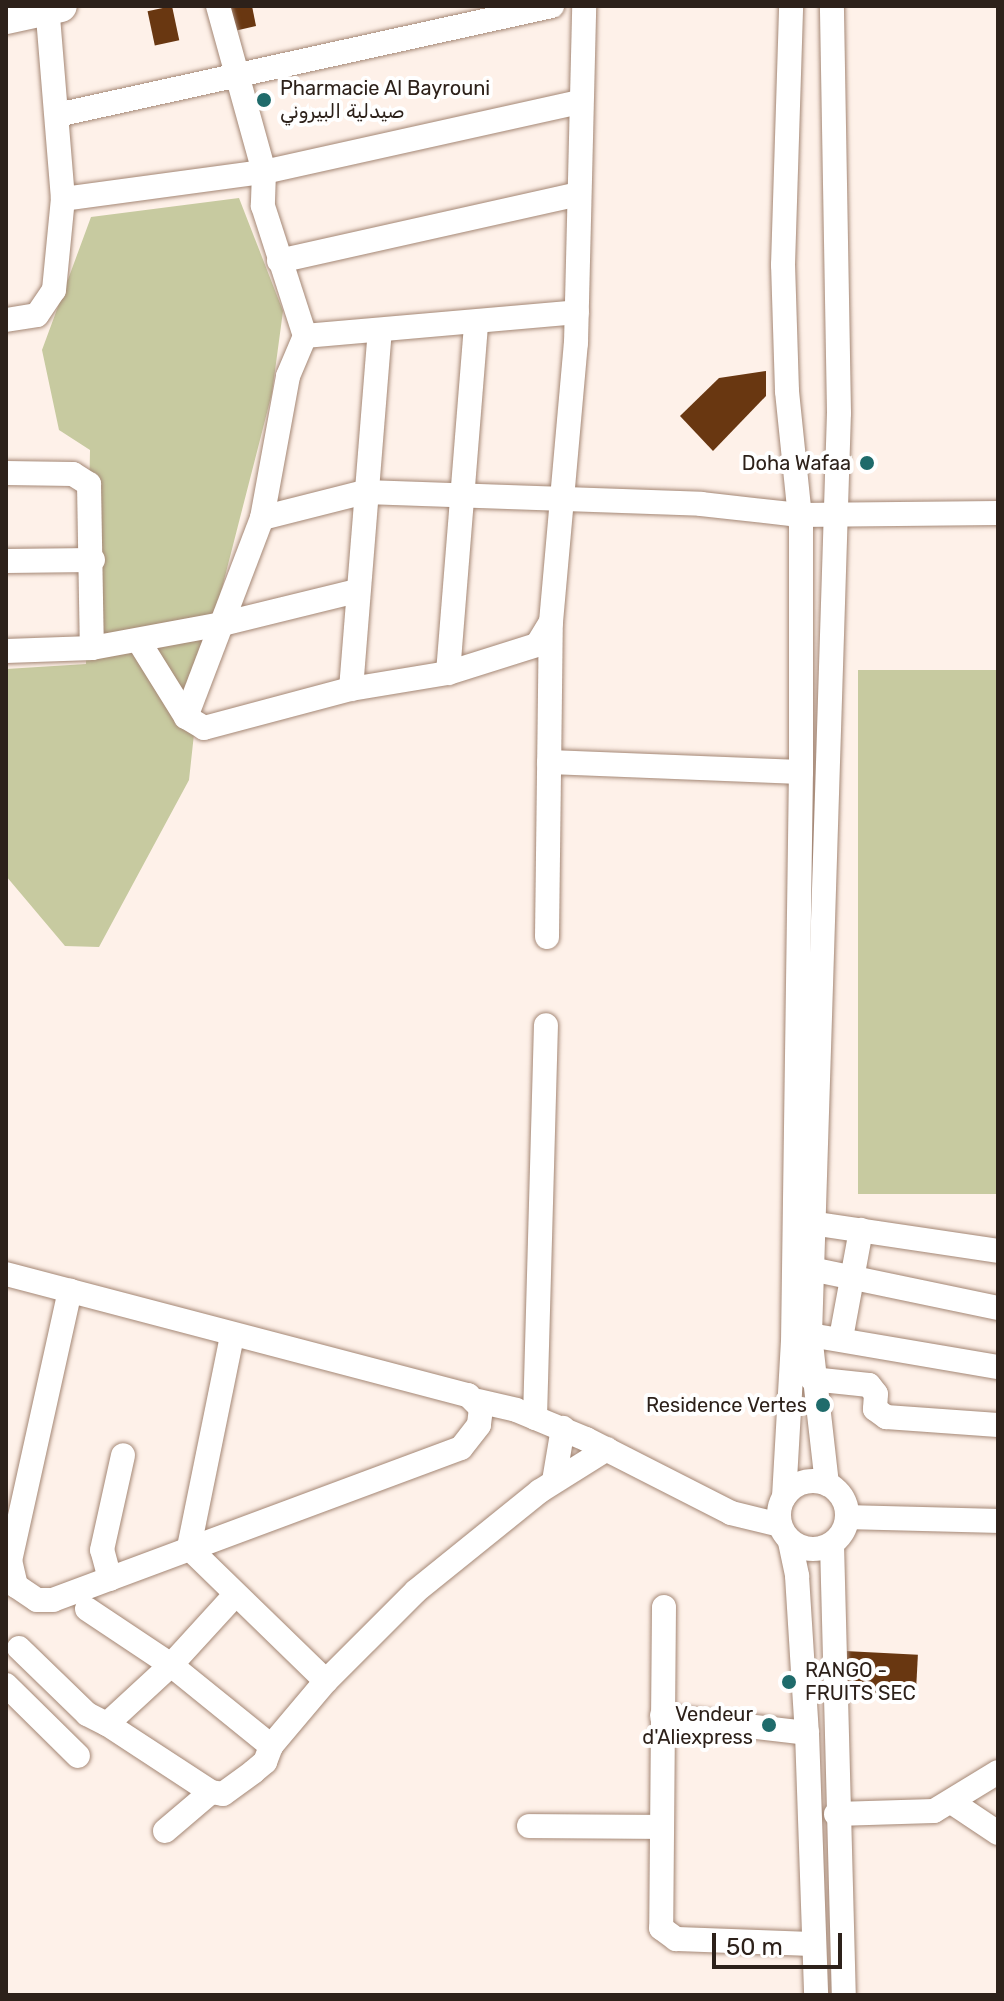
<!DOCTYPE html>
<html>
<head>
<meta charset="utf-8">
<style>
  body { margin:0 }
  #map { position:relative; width:1004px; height:2001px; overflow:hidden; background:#fef1e9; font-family:Rubik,"Noto Naskh Arabic",sans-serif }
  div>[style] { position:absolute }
  .green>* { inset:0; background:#c7caa0; transform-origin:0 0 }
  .building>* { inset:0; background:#693711; transform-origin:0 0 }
  .roads { filter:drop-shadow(0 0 2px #a48775) drop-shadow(0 0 2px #a48775) }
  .minor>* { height:24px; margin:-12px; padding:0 12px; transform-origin:12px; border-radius:12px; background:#fff }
  .minor>.ring { margin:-12px; padding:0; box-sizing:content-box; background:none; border:24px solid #fff; border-radius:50% }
  .major>* { height:32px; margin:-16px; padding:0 16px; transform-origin:16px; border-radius:16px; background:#fff }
  .dots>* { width:22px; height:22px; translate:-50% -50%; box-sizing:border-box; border:4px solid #fff; border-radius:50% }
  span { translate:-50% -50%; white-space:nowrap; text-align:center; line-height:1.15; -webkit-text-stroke:8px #fff; paint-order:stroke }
  .poi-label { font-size:20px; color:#2d211a }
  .left { translate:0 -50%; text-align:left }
  .right { translate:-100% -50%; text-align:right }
  .frame { position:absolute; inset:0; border:8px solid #2d211a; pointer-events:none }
  .scale { position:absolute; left:712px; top:1933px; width:130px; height:36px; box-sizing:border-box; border:4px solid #2d211a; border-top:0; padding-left:10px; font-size:24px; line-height:28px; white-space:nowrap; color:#2d211a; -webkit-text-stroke:6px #fff; paint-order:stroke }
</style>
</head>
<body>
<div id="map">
  <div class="green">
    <div style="clip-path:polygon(239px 198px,283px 311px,272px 393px,201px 670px,189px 780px,99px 947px,65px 946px,6px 876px,6px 669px,86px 664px,90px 450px,59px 430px,42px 350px,91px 217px)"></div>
    <div style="left:858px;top:670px;width:140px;height:524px"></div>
  </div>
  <div class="building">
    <div style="left:172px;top:6px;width:35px;height:25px;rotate:78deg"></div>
    <div style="clip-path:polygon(224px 6px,252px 6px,256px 26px,230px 32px)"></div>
    <div style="clip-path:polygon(766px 371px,766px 396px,713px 451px,680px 416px,719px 378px)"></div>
    <div style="left:845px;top:1651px;width:73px;height:44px;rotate:3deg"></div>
  </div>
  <div class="roads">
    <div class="minor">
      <div style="left:218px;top:6px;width:172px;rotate:74.5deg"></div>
      <div style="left:264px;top:172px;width:34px;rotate:92deg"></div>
      <div style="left:263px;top:206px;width:137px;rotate:72.1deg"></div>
      <div style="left:57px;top:115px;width:507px;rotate:-12.42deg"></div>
      <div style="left:63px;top:199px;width:203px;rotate:-7.7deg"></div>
      <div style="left:264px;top:172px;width:323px;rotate:-12.5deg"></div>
      <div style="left:279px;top:261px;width:306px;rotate:-12.6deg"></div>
      <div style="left:6px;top:320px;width:31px;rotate:-9deg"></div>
      <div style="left:37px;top:315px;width:30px;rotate:-56deg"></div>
      <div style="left:54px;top:290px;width:91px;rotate:-84.4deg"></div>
      <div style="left:63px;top:199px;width:194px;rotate:-94.7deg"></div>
      <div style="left:6px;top:473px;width:67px;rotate:0.9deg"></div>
      <div style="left:73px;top:474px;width:19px;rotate:32deg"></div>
      <div style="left:89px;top:484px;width:164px;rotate:89deg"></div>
      <div style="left:262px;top:518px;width:106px;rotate:-14.2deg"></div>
      <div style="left:365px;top:492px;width:336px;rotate:2deg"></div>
      <div style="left:701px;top:504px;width:99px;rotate:6.4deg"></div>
      <div style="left:799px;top:515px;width:199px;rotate:-0.6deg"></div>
      <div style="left:6px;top:561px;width:87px;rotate:-0.7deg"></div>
      <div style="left:138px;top:640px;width:91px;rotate:58.1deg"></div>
      <div style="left:186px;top:717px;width:21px;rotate:31deg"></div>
      <div style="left:204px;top:728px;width:152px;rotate:-14.9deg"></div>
      <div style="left:351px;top:689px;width:98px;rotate:-9.4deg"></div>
      <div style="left:448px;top:673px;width:93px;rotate:-17.5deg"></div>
      <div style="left:537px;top:645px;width:27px;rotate:-59deg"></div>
      <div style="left:551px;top:622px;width:280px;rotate:-84.9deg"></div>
      <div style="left:576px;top:343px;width:337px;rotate:-88.6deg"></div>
      <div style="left:6px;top:651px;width:86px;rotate:-2deg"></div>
      <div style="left:92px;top:648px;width:132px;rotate:-10.5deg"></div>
      <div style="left:222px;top:624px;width:138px;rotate:-13.8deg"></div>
      <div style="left:448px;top:673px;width:351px;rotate:-85.4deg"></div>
      <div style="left:351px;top:689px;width:358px;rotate:-85.4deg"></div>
      <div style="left:186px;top:717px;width:213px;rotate:-69.1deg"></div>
      <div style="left:262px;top:518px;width:144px;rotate:-79.6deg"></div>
      <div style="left:288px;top:376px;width:43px;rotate:-67deg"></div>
      <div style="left:305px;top:336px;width:273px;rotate:-5deg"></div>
      <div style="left:549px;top:762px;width:252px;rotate:2.3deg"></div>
      <div style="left:547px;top:937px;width:314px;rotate:-89.3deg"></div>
      <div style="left:811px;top:1223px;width:189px;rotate:8.5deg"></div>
      <div style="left:811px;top:1269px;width:191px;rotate:11.8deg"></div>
      <div style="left:6px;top:1274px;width:478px;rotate:14.7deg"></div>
      <div style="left:468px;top:1395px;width:18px;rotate:45deg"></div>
      <div style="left:481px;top:1408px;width:17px;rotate:97deg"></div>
      <div style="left:479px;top:1425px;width:29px;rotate:128deg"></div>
      <div style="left:461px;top:1448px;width:435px;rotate:159.6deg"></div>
      <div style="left:53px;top:1600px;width:16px;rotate:180deg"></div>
      <div style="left:37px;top:1600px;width:25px;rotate:-146deg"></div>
      <div style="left:16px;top:1586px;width:26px;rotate:-103deg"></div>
      <div style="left:10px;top:1561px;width:277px;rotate:-77.5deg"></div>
      <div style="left:810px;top:1335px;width:191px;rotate:9.7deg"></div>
      <div style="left:232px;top:1336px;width:216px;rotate:101.5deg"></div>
      <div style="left:189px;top:1548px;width:191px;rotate:44.2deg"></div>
      <div style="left:841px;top:1338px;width:110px;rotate:-79.5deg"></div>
      <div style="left:812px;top:1379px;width:57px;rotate:6deg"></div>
      <div style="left:869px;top:1385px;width:11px;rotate:52deg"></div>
      <div style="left:876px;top:1394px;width:15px;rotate:94deg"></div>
      <div style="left:875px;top:1409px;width:14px;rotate:36deg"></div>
      <div style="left:886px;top:1417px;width:112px;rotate:4.1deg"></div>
      <div style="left:478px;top:1401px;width:39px;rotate:13deg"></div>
      <div style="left:516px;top:1410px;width:76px;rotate:22.5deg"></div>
      <div style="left:586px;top:1439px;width:163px;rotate:27deg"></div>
      <div style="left:731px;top:1513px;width:50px;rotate:13.8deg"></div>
      <div style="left:535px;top:1418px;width:393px;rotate:-88.4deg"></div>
      <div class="ring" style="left:779px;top:1481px;width:44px;height:44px"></div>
      <div style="left:554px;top:1481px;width:54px;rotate:-80.4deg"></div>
      <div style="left:827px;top:1484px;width:150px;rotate:-96.5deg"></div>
      <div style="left:810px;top:1335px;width:922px;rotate:-88.2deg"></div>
      <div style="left:839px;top:413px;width:407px;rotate:-91deg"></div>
      <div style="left:784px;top:1497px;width:155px;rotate:-86.7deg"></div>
      <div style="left:793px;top:1342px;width:570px;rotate:-89.2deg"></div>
      <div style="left:801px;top:772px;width:245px;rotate:-90deg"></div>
      <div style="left:801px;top:527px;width:137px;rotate:-95.9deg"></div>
      <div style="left:787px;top:391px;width:126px;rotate:-91.8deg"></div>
      <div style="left:783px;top:265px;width:259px;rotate:-88.2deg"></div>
      <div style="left:847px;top:1517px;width:151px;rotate:1.5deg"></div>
      <div style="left:790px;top:1542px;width:35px;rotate:78deg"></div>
      <div style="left:797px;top:1576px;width:157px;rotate:86.4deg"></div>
      <div style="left:807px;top:1733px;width:262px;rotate:88deg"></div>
      <div style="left:832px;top:1544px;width:451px;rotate:88.5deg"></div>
      <div style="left:110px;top:1579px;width:30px;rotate:-105deg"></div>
      <div style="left:102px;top:1550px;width:97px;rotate:-77.5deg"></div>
      <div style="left:664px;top:1607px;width:321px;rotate:90.5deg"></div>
      <div style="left:661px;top:1928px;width:19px;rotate:36deg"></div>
      <div style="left:676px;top:1939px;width:137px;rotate:2.1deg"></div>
      <div style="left:87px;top:1609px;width:101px;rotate:33.7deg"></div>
      <div style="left:171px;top:1665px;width:129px;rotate:39deg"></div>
      <div style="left:271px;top:1746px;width:85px;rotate:-49.8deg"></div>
      <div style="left:326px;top:1681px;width:127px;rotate:-45deg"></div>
      <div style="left:416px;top:1591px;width:159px;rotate:-38.9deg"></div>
      <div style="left:540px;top:1491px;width:79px;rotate:-32.1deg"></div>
      <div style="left:19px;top:1648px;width:95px;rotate:44.1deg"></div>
      <div style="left:87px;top:1714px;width:22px;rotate:27deg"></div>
      <div style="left:107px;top:1724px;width:87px;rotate:-42.7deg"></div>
      <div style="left:171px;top:1665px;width:95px;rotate:-47.6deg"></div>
      <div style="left:6px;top:1685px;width:101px;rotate:44.6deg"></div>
      <div style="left:662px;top:1716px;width:146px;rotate:6.7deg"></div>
      <div style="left:107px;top:1724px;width:124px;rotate:33.2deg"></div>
      <div style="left:953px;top:1803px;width:54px;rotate:33.7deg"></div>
      <div style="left:836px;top:1814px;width:98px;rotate:-1.8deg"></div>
      <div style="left:934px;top:1811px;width:75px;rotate:-31.4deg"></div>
      <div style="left:529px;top:1826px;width:131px;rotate:0.4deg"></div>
      <div style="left:165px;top:1831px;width:60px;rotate:-40.3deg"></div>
      <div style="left:211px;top:1792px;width:12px;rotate:9deg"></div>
      <div style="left:223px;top:1794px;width:37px;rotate:-36deg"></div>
      <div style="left:253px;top:1772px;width:16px;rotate:-40deg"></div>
      <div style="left:265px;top:1762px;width:17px;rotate:-69deg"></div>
    </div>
    <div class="major">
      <div style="left:6px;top:18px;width:56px;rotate:-12.3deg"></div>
    </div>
  </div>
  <div class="dots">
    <div style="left:264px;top:100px;background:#1f6b6b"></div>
    <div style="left:867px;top:463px;background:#1f6b6b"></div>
    <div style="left:823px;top:1405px;background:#1f6b6b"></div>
    <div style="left:789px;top:1682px;background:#1f6b6b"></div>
    <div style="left:769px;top:1725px;background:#1f6b6b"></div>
  </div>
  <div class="poi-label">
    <span class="left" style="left:280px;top:100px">Pharmacie Al Bayrouni<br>صيدلية البيروني</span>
    <span class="right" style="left:851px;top:463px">Doha Wafaa</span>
    <span class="right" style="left:807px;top:1405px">Residence Vertes</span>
    <span class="left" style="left:805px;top:1682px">RANGO -<br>FRUITS SEC</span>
    <span class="right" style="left:753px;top:1726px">Vendeur<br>d'Aliexpress</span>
  </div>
  <div class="frame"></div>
  <div class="scale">50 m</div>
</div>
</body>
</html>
